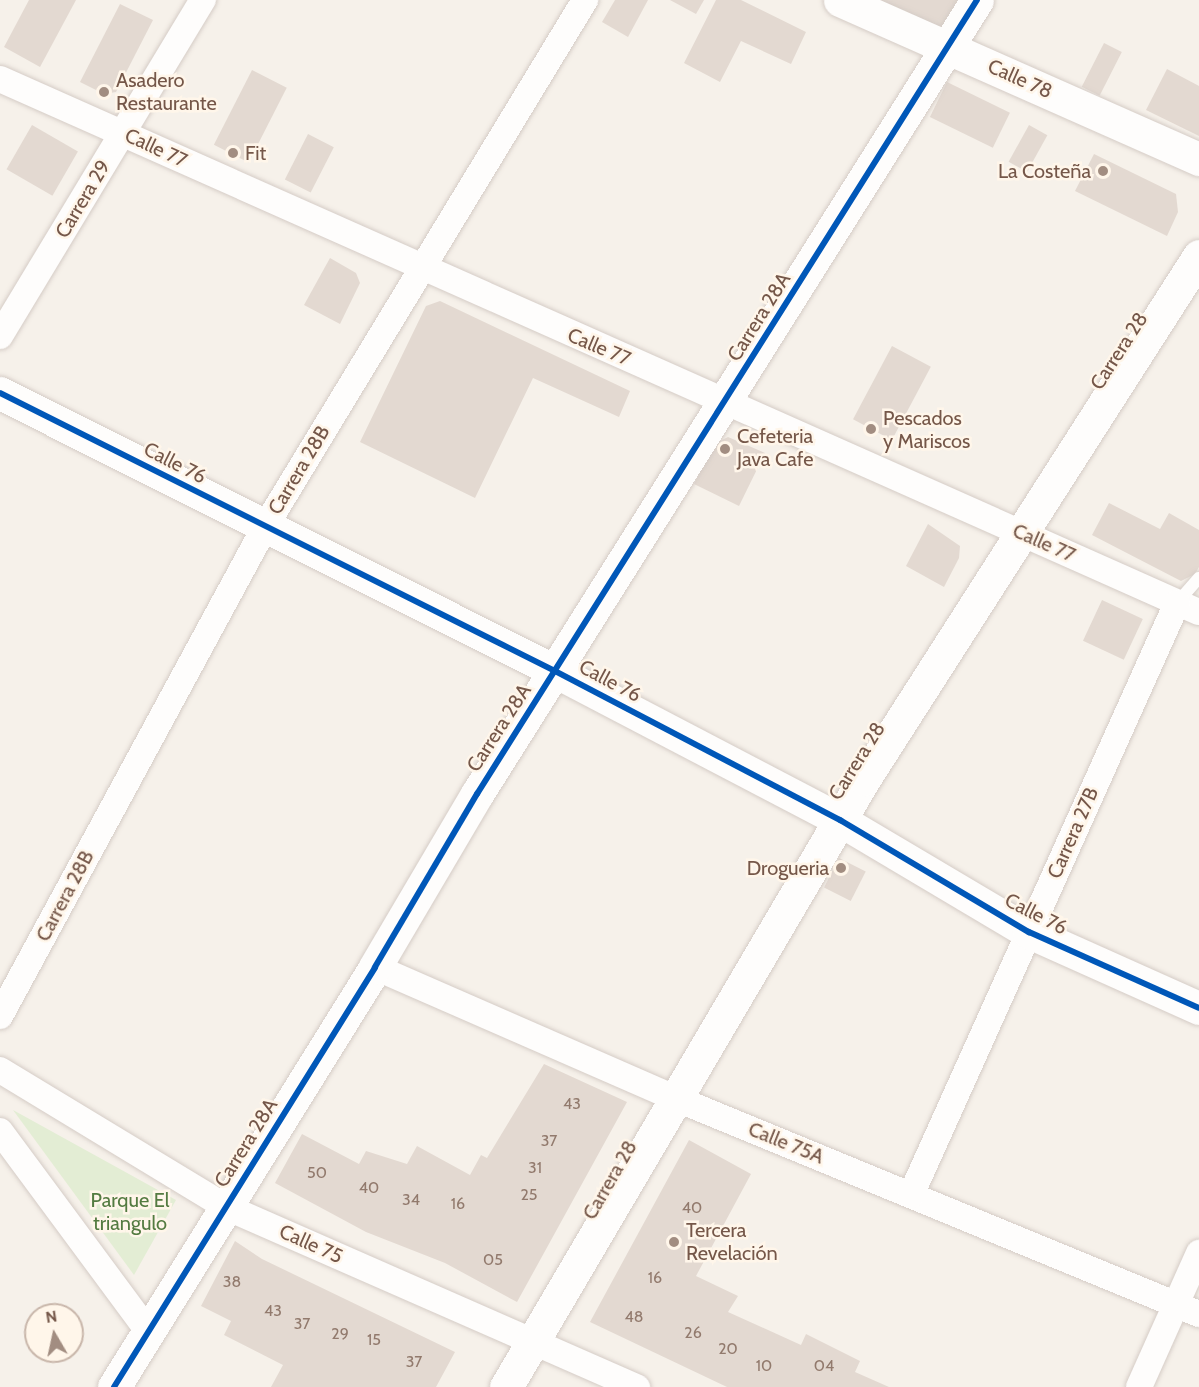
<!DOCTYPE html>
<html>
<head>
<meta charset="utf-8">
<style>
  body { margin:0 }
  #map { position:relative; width:1199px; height:1387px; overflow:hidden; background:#f6f1ea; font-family:Cabin,sans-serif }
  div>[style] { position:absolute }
  .green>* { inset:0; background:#e3edd4 }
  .building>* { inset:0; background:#e3d9d1; transform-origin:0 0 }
  .roads { filter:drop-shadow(0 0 2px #d5ccc6) drop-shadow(0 0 2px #d5ccc6) }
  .lane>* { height:12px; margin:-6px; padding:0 6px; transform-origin:6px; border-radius:6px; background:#fefdfc }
  .street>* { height:26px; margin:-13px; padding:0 13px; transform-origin:13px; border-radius:13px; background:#fefdfc }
  .secondary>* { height:33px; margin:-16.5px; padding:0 16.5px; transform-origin:16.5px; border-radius:16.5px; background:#fefdfc }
  .cycleway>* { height:6px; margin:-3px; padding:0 3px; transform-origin:3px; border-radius:3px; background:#0057b8 }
  .dots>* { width:16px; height:16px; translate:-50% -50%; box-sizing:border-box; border:3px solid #fff6ea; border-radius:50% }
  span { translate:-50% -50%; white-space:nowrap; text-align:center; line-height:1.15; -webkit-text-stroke:5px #fff6ea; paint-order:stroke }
  .number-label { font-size:16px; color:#927a6d }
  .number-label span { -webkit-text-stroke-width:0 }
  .street-label { font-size:20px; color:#755749 }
  .poi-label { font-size:20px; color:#755749 }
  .left { translate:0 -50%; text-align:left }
  .right { translate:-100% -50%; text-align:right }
  .park-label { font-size:20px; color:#547b41 }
  .north { position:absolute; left:24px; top:1303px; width:60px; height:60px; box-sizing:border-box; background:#fff6ea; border:2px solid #c8b6aa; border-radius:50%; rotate:351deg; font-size:16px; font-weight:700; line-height:24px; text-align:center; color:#755749 }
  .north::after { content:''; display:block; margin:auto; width:21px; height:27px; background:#a28d81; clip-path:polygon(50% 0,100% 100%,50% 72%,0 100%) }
</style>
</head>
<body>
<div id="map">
  <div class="green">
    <div style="clip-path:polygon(13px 1110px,176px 1200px,134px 1275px)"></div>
  </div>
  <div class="building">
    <div style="clip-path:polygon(29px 0,76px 0,40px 67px,4px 47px)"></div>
    <div style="clip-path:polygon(615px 0,648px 0,628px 37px,602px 22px)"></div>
    <div style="clip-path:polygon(670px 0,704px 0,696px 14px)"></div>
    <div style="clip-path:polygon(716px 0,741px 0,806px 32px,791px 64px,741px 41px,720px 82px,684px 63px)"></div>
    <div style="clip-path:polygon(878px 0,958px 0,940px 29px)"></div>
    <div style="clip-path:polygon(120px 4px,153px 20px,116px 92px,104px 94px,80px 82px)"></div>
    <div style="left:1104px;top:43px;width:20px;height:49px;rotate:27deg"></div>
    <div style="clip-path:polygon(1167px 69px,1199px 86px,1199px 136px,1146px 110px)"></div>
    <div style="left:252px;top:70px;width:39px;height:84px;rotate:27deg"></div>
    <div style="left:947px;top:82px;width:70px;height:39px;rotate:26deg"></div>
    <div style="left:32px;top:125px;width:53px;height:51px;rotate:30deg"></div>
    <div style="left:1029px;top:125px;width:21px;height:42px;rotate:29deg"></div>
    <div style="left:308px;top:134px;width:29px;height:51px;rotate:27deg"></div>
    <div style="clip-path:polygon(1094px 154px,1176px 194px,1178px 212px,1167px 236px,1075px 191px)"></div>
    <div style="clip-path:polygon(330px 258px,356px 273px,360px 283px,340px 324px,304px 305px)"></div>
    <div style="clip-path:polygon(440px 301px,630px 391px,619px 417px,533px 378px,475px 498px,360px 442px,426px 306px)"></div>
    <div style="left:892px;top:346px;width:44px;height:83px;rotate:28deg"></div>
    <div style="clip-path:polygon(728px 437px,765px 453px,739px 506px,694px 484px,714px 444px)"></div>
    <div style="clip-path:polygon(1109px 503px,1160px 529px,1169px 513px,1199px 530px,1199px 567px,1195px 574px,1181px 581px,1092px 535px)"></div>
    <div style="clip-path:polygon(928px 524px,960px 546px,959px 558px,944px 587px,906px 566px)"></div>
    <div style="left:1102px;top:600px;width:45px;height:45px;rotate:25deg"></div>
    <div style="left:839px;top:858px;width:30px;height:33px;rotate:27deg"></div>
    <div style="clip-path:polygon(544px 1064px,627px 1102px,517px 1302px,445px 1263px,366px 1232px,275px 1183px,302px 1134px,359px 1164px,366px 1151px,407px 1164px,417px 1146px,470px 1175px,481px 1155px,487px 1158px)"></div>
    <div style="clip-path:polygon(689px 1140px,751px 1174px,696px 1276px,738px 1296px,728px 1312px,801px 1345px,806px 1334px,860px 1361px,855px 1372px,889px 1387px,727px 1387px,590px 1322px)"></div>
    <div style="clip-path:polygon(235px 1241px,262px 1259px,455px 1352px,436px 1387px,271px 1387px,283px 1365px,224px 1335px,231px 1321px,201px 1306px)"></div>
  </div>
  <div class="roads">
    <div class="lane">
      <div style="left:1177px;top:603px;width:33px;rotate:-49deg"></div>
    </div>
    <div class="street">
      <div style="left:0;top:79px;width:1312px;rotate:23.97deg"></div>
      <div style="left:0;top:336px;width:393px;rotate:-58.9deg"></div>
      <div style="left:375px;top:967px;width:330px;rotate:23.6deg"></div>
      <div style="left:677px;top:1099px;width:565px;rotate:22.39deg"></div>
      <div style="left:0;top:1016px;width:556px;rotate:-61.55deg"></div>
      <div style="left:265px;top:527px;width:617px;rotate:-58.73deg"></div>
      <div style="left:0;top:1070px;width:264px;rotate:31.2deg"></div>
      <div style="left:226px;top:1207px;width:449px;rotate:23.7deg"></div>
      <div style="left:0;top:1131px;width:250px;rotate:53.5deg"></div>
      <div style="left:911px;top:1195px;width:649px;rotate:-65.8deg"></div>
      <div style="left:1139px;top:1387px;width:147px;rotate:-65.9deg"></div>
    </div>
    <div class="secondary">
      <div style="left:840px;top:0;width:393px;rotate:23.9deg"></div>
      <div style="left:0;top:393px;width:621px;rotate:26.61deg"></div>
      <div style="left:555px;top:671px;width:322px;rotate:27.6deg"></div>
      <div style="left:840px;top:820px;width:220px;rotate:30.7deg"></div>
      <div style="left:1029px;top:932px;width:186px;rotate:24.1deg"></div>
      <div style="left:114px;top:1387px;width:494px;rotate:-58.1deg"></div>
      <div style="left:375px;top:967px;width:201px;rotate:-59.5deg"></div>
      <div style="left:477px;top:794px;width:938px;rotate:-57.8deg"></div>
      <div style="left:506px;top:1387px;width:706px;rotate:-59.51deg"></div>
      <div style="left:864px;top:779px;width:621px;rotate:-57.36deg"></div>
    </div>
  </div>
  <div class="cycleway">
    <div style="left:0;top:393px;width:621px;rotate:26.61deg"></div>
    <div style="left:555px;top:671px;width:322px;rotate:27.6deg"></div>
    <div style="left:840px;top:820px;width:220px;rotate:30.7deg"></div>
    <div style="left:1029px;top:932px;width:186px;rotate:24.1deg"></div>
    <div style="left:114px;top:1387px;width:494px;rotate:-58.1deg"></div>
    <div style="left:375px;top:967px;width:201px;rotate:-59.5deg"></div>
    <div style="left:477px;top:794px;width:938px;rotate:-57.8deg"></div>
  </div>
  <div class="dots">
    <div style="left:104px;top:92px;background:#a28d81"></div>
    <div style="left:233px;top:153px;background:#a28d81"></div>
    <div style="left:1103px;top:171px;background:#a28d81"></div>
    <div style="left:871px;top:429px;background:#a28d81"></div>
    <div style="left:725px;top:449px;background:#a28d81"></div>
    <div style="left:841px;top:868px;background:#a28d81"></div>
    <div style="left:674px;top:1242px;background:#a28d81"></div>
  </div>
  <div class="number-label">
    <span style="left:572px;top:1104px">43</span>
    <span style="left:549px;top:1141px">37</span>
    <span style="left:535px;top:1168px">31</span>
    <span style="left:317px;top:1173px">50</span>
    <span style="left:369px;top:1188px">40</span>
    <span style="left:529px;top:1195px">25</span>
    <span style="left:411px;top:1200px">34</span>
    <span style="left:458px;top:1204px">16</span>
    <span style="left:692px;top:1208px">40</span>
    <span style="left:493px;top:1260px">05</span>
    <span style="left:655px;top:1278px">16</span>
    <span style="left:232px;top:1282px">38</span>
    <span style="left:273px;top:1311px">43</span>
    <span style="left:634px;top:1317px">48</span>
    <span style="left:302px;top:1324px">37</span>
    <span style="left:693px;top:1333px">26</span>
    <span style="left:340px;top:1334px">29</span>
    <span style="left:374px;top:1340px">15</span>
    <span style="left:728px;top:1349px">20</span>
    <span style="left:414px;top:1362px">37</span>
    <span style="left:764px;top:1366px">10</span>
    <span style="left:824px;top:1366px">04</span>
  </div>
  <div class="street-label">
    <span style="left:1020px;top:79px;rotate:24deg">Calle 78</span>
    <span style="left:156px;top:148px;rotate:25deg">Calle 77</span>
    <span style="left:83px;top:199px;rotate:-59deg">Carrera 29</span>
    <span style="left:759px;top:317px;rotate:-58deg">Carrera 28A</span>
    <span style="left:599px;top:347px;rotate:23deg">Calle 77</span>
    <span style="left:1119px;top:351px;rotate:-57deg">Carrera 28</span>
    <span style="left:175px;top:463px;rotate:27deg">Calle 76</span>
    <span style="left:299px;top:470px;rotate:-59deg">Carrera 28B</span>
    <span style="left:1044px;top:543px;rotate:24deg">Calle 77</span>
    <span style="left:610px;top:681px;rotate:28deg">Calle 76</span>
    <span style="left:499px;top:728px;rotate:-57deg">Carrera 28A</span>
    <span style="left:857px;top:761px;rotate:-58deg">Carrera 28</span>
    <span style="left:1073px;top:833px;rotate:-66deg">Carrera 27B</span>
    <span style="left:65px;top:896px;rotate:-62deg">Carrera 28B</span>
    <span style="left:1036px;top:914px;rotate:27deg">Calle 76</span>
    <span style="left:246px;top:1143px;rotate:-58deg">Carrera 28A</span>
    <span style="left:786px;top:1143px;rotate:22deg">Calle 75A</span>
    <span style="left:610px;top:1180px;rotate:-60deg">Carrera 28</span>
    <span style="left:311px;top:1244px;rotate:24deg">Calle 75</span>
  </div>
  <div class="poi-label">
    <span class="left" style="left:116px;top:92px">Asadero<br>Restaurante</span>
    <span class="left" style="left:245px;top:153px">Fit</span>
    <span class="right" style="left:1091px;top:171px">La Costeña</span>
    <span class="left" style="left:883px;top:430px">Pescados<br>y Mariscos</span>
    <span class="left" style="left:737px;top:448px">Cefeteria<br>Java Cafe</span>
    <span class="right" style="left:829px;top:868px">Drogueria</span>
    <span class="left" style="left:686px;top:1242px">Tercera<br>Revelación</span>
  </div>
  <div class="park-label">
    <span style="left:130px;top:1212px">Parque El<br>triangulo</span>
  </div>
  <div class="north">N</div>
</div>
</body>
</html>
